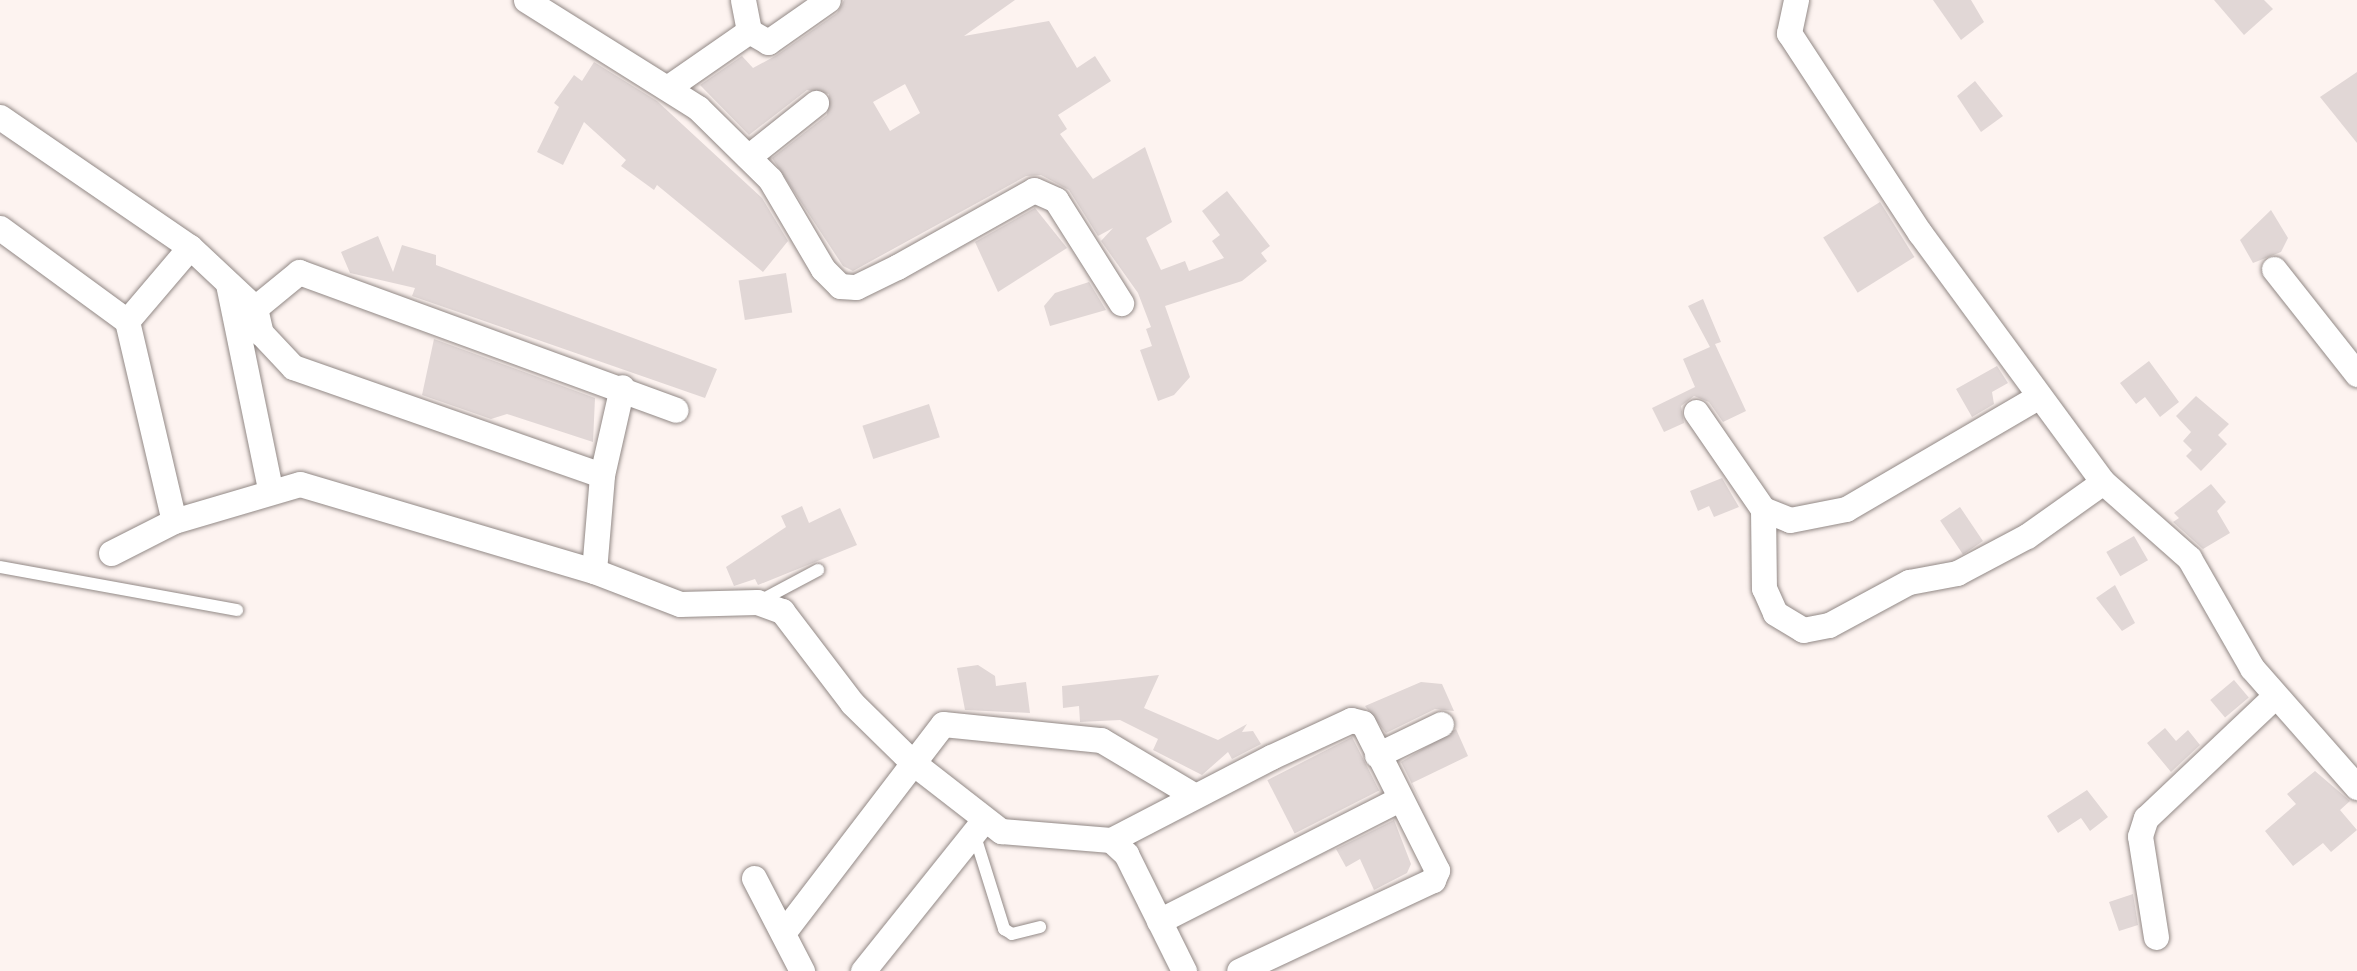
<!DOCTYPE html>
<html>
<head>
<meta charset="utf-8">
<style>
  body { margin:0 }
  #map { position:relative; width:2357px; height:971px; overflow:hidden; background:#fdf3f0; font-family:Signika,sans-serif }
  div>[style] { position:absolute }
  .building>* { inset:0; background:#e1d7d6; transform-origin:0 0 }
  .roads { filter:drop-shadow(0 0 2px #928986) drop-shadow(0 0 2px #928986) }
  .lane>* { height:12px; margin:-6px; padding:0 6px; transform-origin:6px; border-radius:6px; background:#fff }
  .street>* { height:25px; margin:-12.5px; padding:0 12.5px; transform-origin:12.5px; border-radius:12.5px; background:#fff }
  span { translate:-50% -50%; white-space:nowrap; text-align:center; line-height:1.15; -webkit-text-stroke:9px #fff; paint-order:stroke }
</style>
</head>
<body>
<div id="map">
  <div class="building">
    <div style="clip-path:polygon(evenodd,844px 0,1015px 0,964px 36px,1049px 21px,1077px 68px,1095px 56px,1111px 81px,1058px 115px,1067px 129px,1060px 134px,1093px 179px,1145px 147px,1172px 222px,1146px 238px,1161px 270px,1185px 261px,1189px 271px,1224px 258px,1212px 241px,1220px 235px,1202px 211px,1227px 191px,1270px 246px,1261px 253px,1267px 261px,1242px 281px,1165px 306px,1190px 377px,1174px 395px,1158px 401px,1140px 350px,1152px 346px,1146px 329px,1151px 327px,1138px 293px,1101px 241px,1113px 228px,1098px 236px,1069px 190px,1041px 175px,1026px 176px,853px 271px,843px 266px,772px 158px,827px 115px,829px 94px,807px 90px,749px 135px,700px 85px,742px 56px,753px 68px,777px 55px,837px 13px,844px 0,905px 84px,920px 113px,890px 131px,873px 102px,905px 84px)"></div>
    <div style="clip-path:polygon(1933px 0,1971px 0,1984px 22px,1961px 40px)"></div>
    <div style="clip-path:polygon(2214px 0,2264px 0,2273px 9px,2244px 35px)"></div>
    <div style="clip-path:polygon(594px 62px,657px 101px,762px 198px,788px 241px,763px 272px,657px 185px,654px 190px,621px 166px,626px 160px,584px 122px,563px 165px,537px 152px,559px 107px,554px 103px,574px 75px,582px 81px)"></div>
    <div style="clip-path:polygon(2357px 72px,2357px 143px,2320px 97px)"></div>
    <div style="clip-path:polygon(1975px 81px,2003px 116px,1981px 132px,1957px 96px)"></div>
    <div style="left:1880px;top:202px;width:65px;height:67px;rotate:58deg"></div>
    <div style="clip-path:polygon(1035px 208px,1067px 248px,998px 292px,975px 242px)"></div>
    <div style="clip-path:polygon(2271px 210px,2288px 238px,2281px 252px,2253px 263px,2240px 240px)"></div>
    <div style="clip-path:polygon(378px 236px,393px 272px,402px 245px,436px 255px,436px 265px,717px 369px,705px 398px,412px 296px,415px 288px,350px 273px,341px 252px)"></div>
    <div style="left:786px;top:273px;width:40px;height:48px;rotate:81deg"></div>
    <div style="clip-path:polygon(1089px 282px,1106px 310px,1050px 326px,1044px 306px,1055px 293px)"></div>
    <div style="clip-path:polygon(1703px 299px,1721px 342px,1715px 344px,1746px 411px,1723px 422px,1709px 402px,1694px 396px,1681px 406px,1684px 423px,1664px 432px,1652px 408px,1695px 387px,1683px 359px,1710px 347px,1688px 306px)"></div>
    <div style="clip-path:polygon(434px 339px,595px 398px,593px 442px,507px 414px,491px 419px,422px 395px)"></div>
    <div style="clip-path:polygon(2149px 361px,2179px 402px,2160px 417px,2145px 397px,2136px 404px,2120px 383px)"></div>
    <div style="clip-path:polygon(1997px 366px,2008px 383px,1992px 392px,1994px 404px,1972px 417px,1956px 389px)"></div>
    <div style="clip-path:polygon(2196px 396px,2229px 424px,2218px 435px,2227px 444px,2201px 471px,2186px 456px,2192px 450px,2183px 441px,2191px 432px,2176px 416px)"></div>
    <div style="left:929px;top:404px;width:35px;height:70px;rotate:72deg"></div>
    <div style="clip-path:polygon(1722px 478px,1739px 507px,1714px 517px,1709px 506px,1698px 511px,1690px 491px)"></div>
    <div style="clip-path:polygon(2211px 484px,2226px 502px,2217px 511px,2230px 533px,2203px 549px,2173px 522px,2179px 518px,2174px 513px)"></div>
    <div style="clip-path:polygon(802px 506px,809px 523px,840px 508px,857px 545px,758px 585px,755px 579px,734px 586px,726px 567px,786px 527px,781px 516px)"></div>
    <div style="left:1960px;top:507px;width:41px;height:24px;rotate:56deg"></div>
    <div style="left:2134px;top:536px;width:28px;height:32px;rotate:60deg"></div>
    <div style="clip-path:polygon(2115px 585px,2135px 623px,2122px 631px,2096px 598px)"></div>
    <div style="clip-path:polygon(978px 665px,995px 676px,996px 686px,1026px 682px,1030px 713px,965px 710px,957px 668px)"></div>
    <div style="clip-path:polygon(1159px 675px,1144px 708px,1218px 740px,1247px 724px,1242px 732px,1253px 731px,1261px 744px,1232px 759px,1228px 752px,1202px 775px,1153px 750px,1158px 739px,1120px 720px,1080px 722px,1079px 706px,1063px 708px,1062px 686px)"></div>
    <div style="left:2234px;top:680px;width:23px;height:31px;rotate:50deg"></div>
    <div style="clip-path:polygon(1421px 682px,1442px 684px,1454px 711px,1435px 709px,1386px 733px,1365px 706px)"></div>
    <div style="clip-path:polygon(2165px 728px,2176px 741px,2188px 730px,2200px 745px,2171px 772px,2147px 743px)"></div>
    <div style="clip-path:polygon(1456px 729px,1468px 756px,1412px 783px,1429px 818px,1401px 762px)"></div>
    <div style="left:1352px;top:737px;width:60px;height:95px;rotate:63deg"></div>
    <div style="clip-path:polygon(2315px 771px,2350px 801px,2340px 810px,2357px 830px,2331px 852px,2323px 843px,2293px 866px,2265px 831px,2296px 804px,2287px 794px)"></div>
    <div style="clip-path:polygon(2087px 790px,2108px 817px,2090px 831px,2081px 818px,2058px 833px,2047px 816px)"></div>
    <div style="clip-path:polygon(1394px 820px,1411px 864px,1407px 873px,1374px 890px,1360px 859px,1346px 867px,1336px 849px)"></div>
    <div style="clip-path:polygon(2133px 894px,2138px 925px,2119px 931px,2109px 902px)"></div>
  </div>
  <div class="roads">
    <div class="lane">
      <div style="left:0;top:567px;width:241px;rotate:10.3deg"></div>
      <div style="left:760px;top:601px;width:66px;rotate:-28.1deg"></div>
      <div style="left:974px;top:833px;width:101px;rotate:72.6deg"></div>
      <div style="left:1004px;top:929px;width:9px;rotate:32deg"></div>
      <div style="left:1012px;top:934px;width:29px;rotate:-14deg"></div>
    </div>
    <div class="street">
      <div style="left:526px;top:0;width:203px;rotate:32.1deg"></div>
      <div style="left:698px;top:108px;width:101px;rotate:44.6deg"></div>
      <div style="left:770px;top:179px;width:104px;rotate:59.5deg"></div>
      <div style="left:823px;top:269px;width:24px;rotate:45deg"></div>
      <div style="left:840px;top:286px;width:16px;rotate:4deg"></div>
      <div style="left:856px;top:287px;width:46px;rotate:-26deg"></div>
      <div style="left:897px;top:267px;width:157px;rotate:-29.3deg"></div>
      <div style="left:1034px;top:190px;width:24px;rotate:24deg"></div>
      <div style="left:1056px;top:200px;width:122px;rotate:57.7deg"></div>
      <div style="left:743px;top:0;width:32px;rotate:79deg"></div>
      <div style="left:749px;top:31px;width:22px;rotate:30deg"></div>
      <div style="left:768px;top:42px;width:73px;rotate:-35deg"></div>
      <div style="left:1796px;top:0;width:34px;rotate:102deg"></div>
      <div style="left:1789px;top:33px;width:239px;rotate:56.8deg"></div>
      <div style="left:1920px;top:233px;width:309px;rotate:53.7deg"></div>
      <div style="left:2103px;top:482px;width:115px;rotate:41.5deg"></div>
      <div style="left:2189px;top:558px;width:127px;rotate:60.2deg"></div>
      <div style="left:2252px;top:668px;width:159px;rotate:48.6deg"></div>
      <div style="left:670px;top:86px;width:96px;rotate:-34.8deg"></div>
      <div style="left:0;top:117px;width:230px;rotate:34.4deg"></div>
      <div style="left:190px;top:247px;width:89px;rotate:43.2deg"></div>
      <div style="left:255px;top:308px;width:26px;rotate:77deg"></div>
      <div style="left:261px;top:333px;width:47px;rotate:46.7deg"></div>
      <div style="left:293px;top:367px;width:327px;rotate:19.3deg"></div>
      <div style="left:748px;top:157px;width:87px;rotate:-38.5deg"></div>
      <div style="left:0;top:228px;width:157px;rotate:36.2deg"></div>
      <div style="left:127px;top:321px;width:205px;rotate:76.8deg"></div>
      <div style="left:174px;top:521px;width:131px;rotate:-16.4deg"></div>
      <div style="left:300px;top:484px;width:307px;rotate:16.5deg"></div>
      <div style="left:594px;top:571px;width:92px;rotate:21deg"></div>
      <div style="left:680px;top:604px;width:77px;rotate:-1.5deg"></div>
      <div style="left:757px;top:602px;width:27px;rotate:20deg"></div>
      <div style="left:782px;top:611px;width:116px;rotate:52.7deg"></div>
      <div style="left:852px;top:703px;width:84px;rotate:44.5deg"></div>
      <div style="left:912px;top:762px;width:113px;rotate:37.8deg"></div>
      <div style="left:1001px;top:831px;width:110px;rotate:4.7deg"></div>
      <div style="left:1111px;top:840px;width:21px;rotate:43deg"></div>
      <div style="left:1126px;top:854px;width:131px;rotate:63.6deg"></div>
      <div style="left:2274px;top:269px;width:134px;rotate:51.7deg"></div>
      <div style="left:228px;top:284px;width:209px;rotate:78.4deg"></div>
      <div style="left:255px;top:308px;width:57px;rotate:-39.3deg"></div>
      <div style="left:299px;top:272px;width:401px;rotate:20.1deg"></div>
      <div style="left:127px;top:321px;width:97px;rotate:-49.6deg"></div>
      <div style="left:1696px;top:412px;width:118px;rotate:55.4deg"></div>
      <div style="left:1763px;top:509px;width:29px;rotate:22deg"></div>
      <div style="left:1790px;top:520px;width:57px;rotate:-11.1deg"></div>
      <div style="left:1846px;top:509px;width:222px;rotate:-30.3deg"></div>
      <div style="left:1763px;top:509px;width:79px;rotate:89.3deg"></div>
      <div style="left:1764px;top:588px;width:27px;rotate:66deg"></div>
      <div style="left:1775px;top:613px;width:33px;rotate:31deg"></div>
      <div style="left:1803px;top:630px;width:26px;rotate:-11deg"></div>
      <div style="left:1829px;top:625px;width:91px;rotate:-28.3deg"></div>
      <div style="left:1909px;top:582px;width:49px;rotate:-10.6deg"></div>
      <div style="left:1957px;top:573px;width:79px;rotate:-27.9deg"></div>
      <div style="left:2027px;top:536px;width:93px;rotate:-35.4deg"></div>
      <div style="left:111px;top:553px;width:71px;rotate:-26.9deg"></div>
      <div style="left:594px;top:571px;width:96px;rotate:-85.2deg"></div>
      <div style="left:602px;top:475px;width:90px;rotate:-77.2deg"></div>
      <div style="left:1377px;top:755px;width:71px;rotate:-25.8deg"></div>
      <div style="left:1111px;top:840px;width:180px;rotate:-27.4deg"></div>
      <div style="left:1271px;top:757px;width:88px;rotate:-24.8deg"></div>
      <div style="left:1351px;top:720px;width:12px;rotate:14deg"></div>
      <div style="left:1363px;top:723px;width:165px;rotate:63.3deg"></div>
      <div style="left:1437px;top:870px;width:11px;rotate:112deg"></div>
      <div style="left:1433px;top:880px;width:214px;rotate:154.9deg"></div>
      <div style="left:754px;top:878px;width:105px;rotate:62.7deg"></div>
      <div style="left:1159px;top:921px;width:267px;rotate:-26.9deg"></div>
      <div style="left:783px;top:933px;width:263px;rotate:-52.6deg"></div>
      <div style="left:943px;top:724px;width:159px;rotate:5.8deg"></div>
      <div style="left:1101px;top:740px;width:109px;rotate:30.8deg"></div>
      <div style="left:2156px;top:937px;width:102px;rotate:-99deg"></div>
      <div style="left:2140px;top:836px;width:19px;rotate:-72deg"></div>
      <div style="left:2146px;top:818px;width:178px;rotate:-43.4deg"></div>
      <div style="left:863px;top:971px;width:193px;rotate:-51.3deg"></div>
    </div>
  </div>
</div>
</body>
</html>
